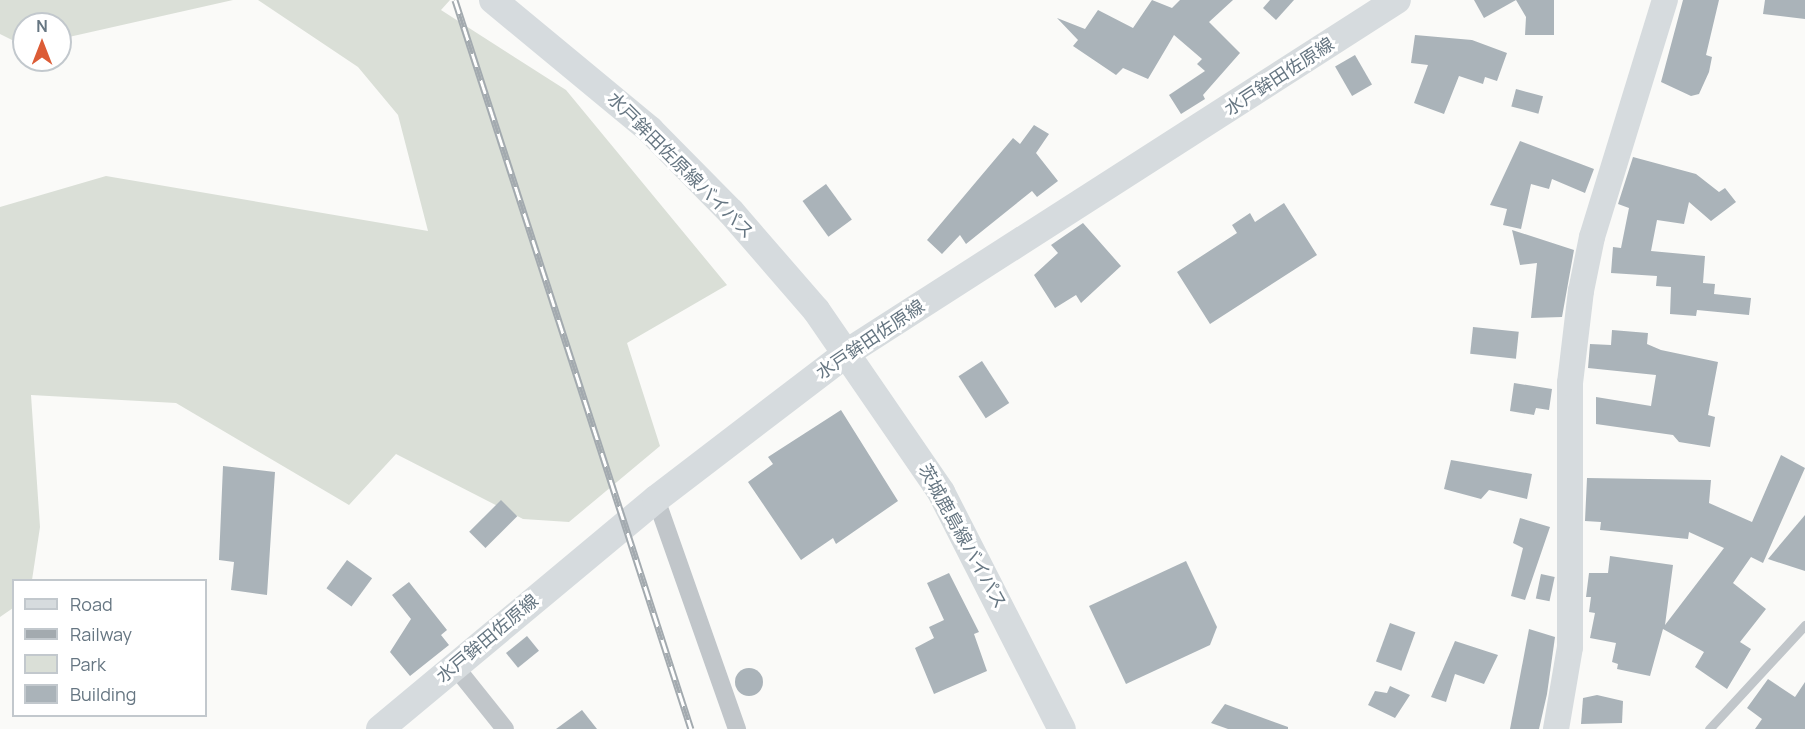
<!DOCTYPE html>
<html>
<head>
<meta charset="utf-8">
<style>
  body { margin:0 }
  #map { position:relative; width:1805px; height:729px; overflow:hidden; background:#fafaf8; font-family:Manrope,"Noto Sans JP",sans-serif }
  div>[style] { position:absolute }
  .green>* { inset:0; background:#dadfd7 }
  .building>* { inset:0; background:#aab3b9; transform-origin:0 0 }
  .round { border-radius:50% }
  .lane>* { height:9px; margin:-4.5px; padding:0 4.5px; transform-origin:4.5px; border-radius:4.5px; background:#c1c6ca }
  .street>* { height:18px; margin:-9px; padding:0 9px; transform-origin:9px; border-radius:9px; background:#c1c6ca }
  .secondary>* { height:26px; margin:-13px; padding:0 13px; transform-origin:13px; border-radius:13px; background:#d6dbde }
  .primary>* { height:28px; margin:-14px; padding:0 14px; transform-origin:14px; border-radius:14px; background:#d6dbde }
  .rail>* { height:7px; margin-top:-3.5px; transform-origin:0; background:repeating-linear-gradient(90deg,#fff 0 14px,#a3aaaf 0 28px); box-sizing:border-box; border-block:2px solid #a3aaaf }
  span { translate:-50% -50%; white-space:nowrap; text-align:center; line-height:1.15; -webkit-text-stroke:6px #fff; paint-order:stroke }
  .street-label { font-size:18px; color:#667682 }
  .legend { position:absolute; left:12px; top:579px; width:195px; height:138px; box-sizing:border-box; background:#fff; border:2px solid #c2c8cd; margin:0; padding:8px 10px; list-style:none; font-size:18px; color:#667682 }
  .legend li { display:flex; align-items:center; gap:12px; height:30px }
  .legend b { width:30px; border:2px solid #c2c8cd }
  .north { position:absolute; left:12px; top:12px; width:60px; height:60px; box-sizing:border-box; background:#fff; border:2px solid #c2c8cd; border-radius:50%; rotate:0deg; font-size:16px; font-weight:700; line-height:24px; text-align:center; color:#667682 }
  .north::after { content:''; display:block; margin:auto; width:21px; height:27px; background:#dc5c36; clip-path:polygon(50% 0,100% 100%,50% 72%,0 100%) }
</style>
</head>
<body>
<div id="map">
  <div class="green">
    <div style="clip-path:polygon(0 0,233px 0,60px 39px,60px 24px,24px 24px,24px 46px,0 34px)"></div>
    <div style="clip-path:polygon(258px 0,450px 0,441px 10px,566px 90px,727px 285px,627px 343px,660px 446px,569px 522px,523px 519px,396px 454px,349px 505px,176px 403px,31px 395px,40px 527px,32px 580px,14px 580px,13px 608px,0 617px,0 207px,106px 176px,428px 231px,398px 115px,358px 67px)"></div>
  </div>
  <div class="building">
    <div style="clip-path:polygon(1152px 0,1172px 8px,1180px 0,1233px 0,1209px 22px,1240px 53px,1203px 95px,1205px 99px,1181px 114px,1169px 95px,1205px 71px,1197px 64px,1202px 59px,1174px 35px,1148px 79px,1123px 68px,1116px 75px,1073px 46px,1078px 40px,1057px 18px,1085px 29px,1098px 10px,1133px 28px)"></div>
    <div style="clip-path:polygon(1270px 0,1294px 0,1276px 20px,1263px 8px)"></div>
    <div style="clip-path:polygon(1474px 0,1516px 0,1484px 18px)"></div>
    <div style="clip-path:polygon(1516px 0,1554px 0,1554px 35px,1525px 35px,1526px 17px)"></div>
    <div style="clip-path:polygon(1683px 0,1719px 0,1706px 55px,1712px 57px,1709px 72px,1699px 94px,1691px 96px,1661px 82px)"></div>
    <div style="clip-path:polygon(1765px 0,1805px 0,1805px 19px,1763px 14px)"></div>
    <div style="clip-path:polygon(1415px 35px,1472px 40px,1507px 53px,1497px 81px,1485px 77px,1483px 84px,1459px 76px,1444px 114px,1414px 103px,1428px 65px,1411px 63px)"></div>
    <div style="left:1355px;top:55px;width:34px;height:23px;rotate:60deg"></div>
    <div style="left:1516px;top:89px;width:28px;height:18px;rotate:15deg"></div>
    <div style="clip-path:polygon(1034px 125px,1049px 134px,1036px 153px,1058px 181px,1037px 197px,1032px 191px,966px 244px,960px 235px,942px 254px,927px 240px,1013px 138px,1020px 144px)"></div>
    <div style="clip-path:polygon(1520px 141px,1594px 169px,1585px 193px,1552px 179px,1549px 189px,1531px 184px,1521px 229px,1503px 225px,1507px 209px,1490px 205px)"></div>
    <div style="clip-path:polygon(1633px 157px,1696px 174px,1719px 192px,1725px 188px,1736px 202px,1711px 221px,1689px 202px,1684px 224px,1657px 220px,1651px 251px,1705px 256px,1703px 283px,1715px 284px,1714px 294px,1751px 298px,1749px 315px,1697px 310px,1696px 316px,1670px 314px,1671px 287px,1656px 286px,1657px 276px,1611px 273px,1613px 247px,1621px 248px,1629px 208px,1618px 204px)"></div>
    <div style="left:826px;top:184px;width:44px;height:29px;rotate:54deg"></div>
    <div style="clip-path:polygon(1284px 203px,1317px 255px,1210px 324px,1177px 272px,1237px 233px,1232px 225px,1250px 213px,1255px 222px)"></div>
    <div style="clip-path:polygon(1083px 223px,1121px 266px,1081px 303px,1076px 295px,1055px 308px,1034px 275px,1058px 253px,1051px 245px)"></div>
    <div style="clip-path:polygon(1512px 230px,1574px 250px,1562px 317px,1531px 318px,1537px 263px,1520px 265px)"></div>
    <div style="left:1473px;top:327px;width:46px;height:27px;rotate:6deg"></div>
    <div style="clip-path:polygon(1612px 330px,1648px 333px,1647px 344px,1661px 350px,1718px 362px,1708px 415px,1715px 417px,1710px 447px,1679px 442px,1673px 435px,1596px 424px,1596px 397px,1651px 406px,1656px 375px,1588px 368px,1590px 344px,1611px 345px)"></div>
    <div style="left:982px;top:361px;width:50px;height:28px;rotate:57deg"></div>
    <div style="clip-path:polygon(1514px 383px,1552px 389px,1549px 410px,1536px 408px,1534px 415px,1510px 411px)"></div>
    <div style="clip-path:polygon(841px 410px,898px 501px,836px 544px,833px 538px,801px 560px,748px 482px,773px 464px,768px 457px)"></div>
    <div style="clip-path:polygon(1781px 455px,1805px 468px,1763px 563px,1751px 557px,1733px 583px,1766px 609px,1740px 642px,1751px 649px,1727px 689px,1695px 667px,1704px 652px,1663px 629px,1650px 676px,1617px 669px,1618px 664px,1612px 662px,1616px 643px,1590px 638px,1595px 613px,1589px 612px,1591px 597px,1586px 597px,1589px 573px,1608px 573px,1610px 556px,1673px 565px,1665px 625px,1724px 548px,1689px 532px,1688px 539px,1600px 530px,1601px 522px,1585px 521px,1587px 478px,1711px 480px,1709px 503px,1752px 522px)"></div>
    <div style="clip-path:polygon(1451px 460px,1532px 474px,1527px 499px,1489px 490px,1481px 499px,1444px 489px)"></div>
    <div style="clip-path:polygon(223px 466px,275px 472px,267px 595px,231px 590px,234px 562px,219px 560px)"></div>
    <div style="left:501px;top:500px;width:23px;height:45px;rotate:45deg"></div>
    <div style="clip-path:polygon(1805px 515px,1805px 571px,1768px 559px)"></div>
    <div style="clip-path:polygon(1520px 518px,1550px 527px,1525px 600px,1511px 596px,1523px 548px,1513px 543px)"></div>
    <div style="left:347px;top:560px;width:31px;height:35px;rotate:36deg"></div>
    <div style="clip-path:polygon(1186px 561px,1217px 627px,1210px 645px,1126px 684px,1089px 606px)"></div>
    <div style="clip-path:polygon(949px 573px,979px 632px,974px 634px,987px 671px,934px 694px,915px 648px,934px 638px,929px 627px,944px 620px,927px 583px)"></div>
    <div style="left:1541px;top:574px;width:14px;height:25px;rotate:12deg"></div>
    <div style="clip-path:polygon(409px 582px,447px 630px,441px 635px,449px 645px,410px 676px,390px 652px,411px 619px,392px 595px)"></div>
    <div style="left:1390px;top:623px;width:27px;height:41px;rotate:20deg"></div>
    <div style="clip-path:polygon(1529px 629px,1555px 637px,1547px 694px,1539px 729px,1510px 729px)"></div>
    <div style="left:527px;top:636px;width:19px;height:27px;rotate:51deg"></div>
    <div style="clip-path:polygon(1455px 641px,1498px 655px,1484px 684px,1455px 674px,1446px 702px,1431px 697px)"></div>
    <div class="round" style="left:735px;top:668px;width:28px;height:28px"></div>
    <div style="clip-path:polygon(1768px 679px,1795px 697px,1805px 682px,1805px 729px,1755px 729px,1762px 719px,1747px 708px)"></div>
    <div style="clip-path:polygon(1390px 686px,1410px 695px,1395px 718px,1368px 705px,1375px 691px,1387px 693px)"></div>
    <div style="clip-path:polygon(1597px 695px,1623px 701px,1622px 723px,1581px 724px,1583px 698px)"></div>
    <div style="clip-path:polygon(1225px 704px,1288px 727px,1288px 729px,1228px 729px,1211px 723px)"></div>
    <div style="clip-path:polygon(582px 710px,597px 729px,556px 729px)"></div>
  </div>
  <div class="lane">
    <div style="left:1709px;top:729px;width:142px;rotate:-47.3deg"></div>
  </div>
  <div class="street">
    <div style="left:656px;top:499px;width:244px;rotate:70.6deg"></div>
    <div style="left:453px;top:664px;width:83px;rotate:51.3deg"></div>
  </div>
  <div class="secondary">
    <div style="left:1556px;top:729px;width:83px;rotate:-80.3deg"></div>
    <div style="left:1570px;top:647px;width:264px;rotate:-90deg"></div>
    <div style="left:1570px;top:383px;width:93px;rotate:-83.2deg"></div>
    <div style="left:1581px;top:291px;width:55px;rotate:-78.5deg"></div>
    <div style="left:1592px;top:237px;width:248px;rotate:-72.9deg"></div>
  </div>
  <div class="primary">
    <div style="left:493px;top:0;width:204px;rotate:39.6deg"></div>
    <div style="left:650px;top:130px;width:115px;rotate:45.4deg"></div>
    <div style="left:731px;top:212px;width:130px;rotate:49.1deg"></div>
    <div style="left:816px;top:310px;width:221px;rotate:55.5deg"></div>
    <div style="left:941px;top:492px;width:266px;rotate:63deg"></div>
    <div style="left:380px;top:729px;width:359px;rotate:-39.8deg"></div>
    <div style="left:656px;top:499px;width:242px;rotate:-37.4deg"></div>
    <div style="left:848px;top:352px;width:652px;rotate:-32.67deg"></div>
  </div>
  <div class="rail">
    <div style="left:455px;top:0;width:766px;rotate:72.06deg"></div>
  </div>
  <div class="street-label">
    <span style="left:1279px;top:76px;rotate:-33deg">水戸鉾田佐原線</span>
    <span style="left:681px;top:165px;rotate:45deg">水戸鉾田佐原線バイパス</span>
    <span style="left:870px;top:339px;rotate:-34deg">水戸鉾田佐原線</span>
    <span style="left:963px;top:536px;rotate:61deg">茨城鹿島線バイパス</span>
    <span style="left:487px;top:638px;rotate:-40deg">水戸鉾田佐原線</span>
  </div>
  <ul class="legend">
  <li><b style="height:8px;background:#d6dbde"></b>Road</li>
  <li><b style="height:8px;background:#a3aaaf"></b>Railway</li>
  <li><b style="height:16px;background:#dadfd7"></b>Park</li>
  <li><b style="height:16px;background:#aab3b9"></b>Building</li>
  </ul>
  <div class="north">N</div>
</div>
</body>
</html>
